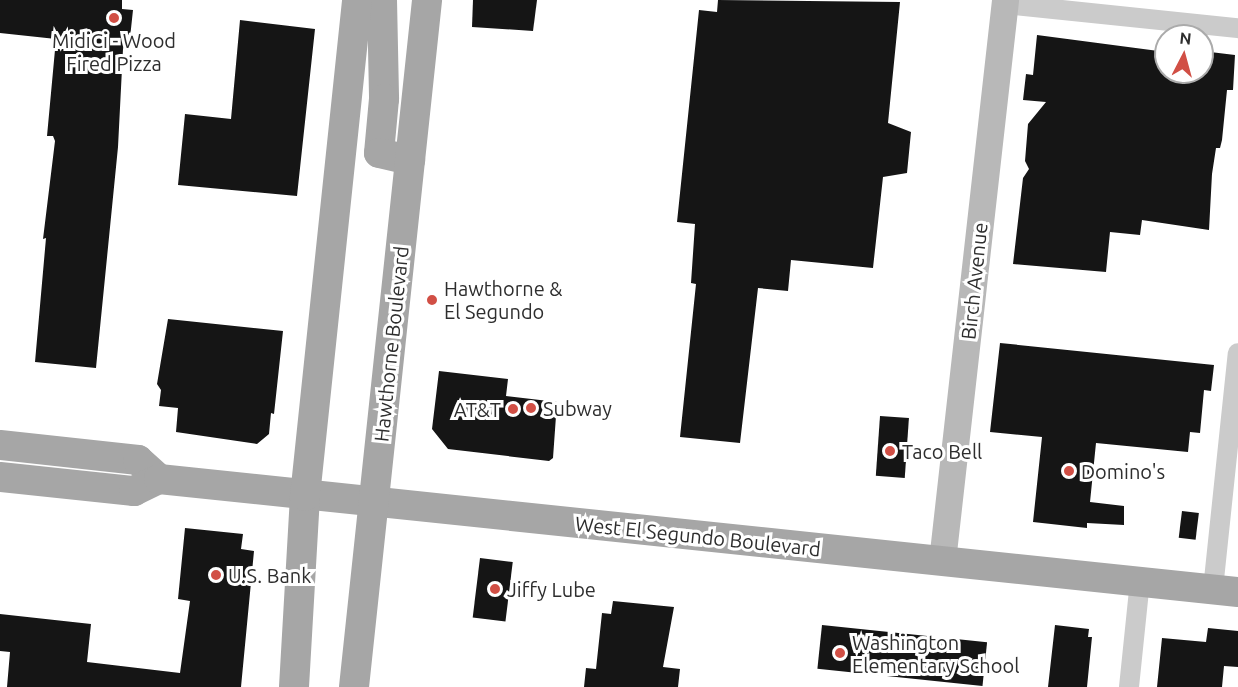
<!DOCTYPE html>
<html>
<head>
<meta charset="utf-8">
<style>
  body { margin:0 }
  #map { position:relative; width:1238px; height:687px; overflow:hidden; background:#fff; font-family:Ubuntu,sans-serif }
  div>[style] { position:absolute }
  .building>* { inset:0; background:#151515; transform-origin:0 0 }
  .street>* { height:20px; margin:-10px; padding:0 10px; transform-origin:10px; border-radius:10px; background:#cbcbcb }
  .secondary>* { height:27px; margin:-13.5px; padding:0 13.5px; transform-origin:13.5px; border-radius:13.5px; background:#b8b8b8 }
  .primary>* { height:30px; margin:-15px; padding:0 15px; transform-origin:15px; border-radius:15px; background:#a6a6a6 }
  .dots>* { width:16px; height:16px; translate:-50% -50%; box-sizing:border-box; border:3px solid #fff; border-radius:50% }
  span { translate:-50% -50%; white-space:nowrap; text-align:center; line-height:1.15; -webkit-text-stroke:6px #fff; paint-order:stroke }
  .poi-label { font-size:20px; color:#2e2e2e }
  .left { translate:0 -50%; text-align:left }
  .right { translate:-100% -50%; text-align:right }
  .street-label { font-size:20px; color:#2e2e2e }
  .north { position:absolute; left:1154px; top:24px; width:60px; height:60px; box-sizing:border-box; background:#fff; border:2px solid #ababab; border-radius:50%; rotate:6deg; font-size:16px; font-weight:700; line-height:24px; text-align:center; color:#2e2e2e }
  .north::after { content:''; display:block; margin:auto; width:21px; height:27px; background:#d14f45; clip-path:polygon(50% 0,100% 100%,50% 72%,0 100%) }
</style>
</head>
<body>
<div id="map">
  <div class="building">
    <div style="clip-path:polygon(0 0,122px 0,122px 9px,133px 10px,130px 38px,126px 38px,123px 49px,118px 147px,96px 368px,35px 362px,46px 238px,43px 239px,55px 141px,53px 136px,47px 136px,56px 39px,0 33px)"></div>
    <div style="clip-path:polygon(473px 0,537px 0,533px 31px,472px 27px)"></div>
    <div style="clip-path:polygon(718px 0,900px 2px,888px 123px,911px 132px,907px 173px,883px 177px,873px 268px,791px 260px,788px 291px,758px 288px,740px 443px,680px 437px,696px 284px,691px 283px,695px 224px,677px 222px,699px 10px,717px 12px)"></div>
    <div style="clip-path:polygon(240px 20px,315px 29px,297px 196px,178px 185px,185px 114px,231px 119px)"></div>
    <div style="clip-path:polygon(1037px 35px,1166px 52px,1166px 72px,1202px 72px,1202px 51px,1235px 55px,1233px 90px,1227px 90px,1222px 140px,1220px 148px,1216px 148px,1212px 174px,1209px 230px,1142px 220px,1140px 235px,1110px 232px,1106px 272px,1013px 264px,1023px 178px,1029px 169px,1025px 161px,1028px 124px,1046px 102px,1023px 100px,1026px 74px,1033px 75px)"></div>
    <div style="clip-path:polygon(168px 319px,283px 331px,274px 414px,271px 413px,269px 434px,257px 444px,176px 432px,178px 408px,159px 406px,161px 390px,157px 384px)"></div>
    <div style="clip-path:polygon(1000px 343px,1214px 365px,1211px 391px,1204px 390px,1200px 433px,1190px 432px,1188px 452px,1096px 443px,1090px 502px,1124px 506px,1124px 525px,1087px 523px,1087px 528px,1033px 522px,1042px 437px,990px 432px)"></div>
    <div style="clip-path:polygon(439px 371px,508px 379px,506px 396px,557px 402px,553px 458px,549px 461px,448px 449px,432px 429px)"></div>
    <div style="left:880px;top:416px;width:29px;height:60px;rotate:4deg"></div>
    <div style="left:1182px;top:511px;width:17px;height:27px;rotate:7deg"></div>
    <div style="clip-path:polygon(185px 528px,243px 534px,241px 549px,254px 551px,241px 687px,7px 687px,10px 652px,0 651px,0 614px,91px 624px,87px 662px,180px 673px,190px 601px,178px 599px)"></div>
    <div style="left:480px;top:558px;width:33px;height:60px;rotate:7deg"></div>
    <div style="clip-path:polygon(613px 601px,674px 607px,663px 667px,680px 669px,678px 687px,584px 687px,586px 668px,596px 669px,602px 613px,611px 614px)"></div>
    <div style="left:822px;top:625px;width:166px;height:44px;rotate:6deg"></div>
    <div style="clip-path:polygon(1055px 625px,1089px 629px,1088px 637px,1092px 637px,1087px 687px,1048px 687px)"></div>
    <div style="clip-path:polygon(1208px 628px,1238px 631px,1238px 667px,1224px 666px,1222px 687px,1157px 687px,1162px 638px,1206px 642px)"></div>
  </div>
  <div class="street">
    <div style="left:1004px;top:4px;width:235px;rotate:5.9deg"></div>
    <div style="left:1213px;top:589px;width:237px;rotate:-84deg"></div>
    <div style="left:1129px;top:687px;width:107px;rotate:-84.1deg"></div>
  </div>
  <div class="secondary">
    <div style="left:942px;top:561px;width:565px;rotate:-83.59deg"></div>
  </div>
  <div class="primary">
    <div style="left:382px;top:0;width:99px;rotate:88.8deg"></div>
    <div style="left:384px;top:99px;width:54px;rotate:95.3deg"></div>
    <div style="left:379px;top:153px;width:32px;rotate:13deg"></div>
    <div style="left:0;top:445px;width:139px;rotate:6.2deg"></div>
    <div style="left:138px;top:460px;width:28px;rotate:42deg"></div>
    <div style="left:0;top:477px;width:135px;rotate:6deg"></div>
    <div style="left:134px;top:491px;width:28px;rotate:-26deg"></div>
    <div style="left:159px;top:479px;width:1085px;rotate:5.98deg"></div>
    <div style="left:294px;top:687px;width:191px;rotate:-86.7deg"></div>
    <div style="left:305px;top:496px;width:499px;rotate:-84deg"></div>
    <div style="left:354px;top:687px;width:691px;rotate:-83.93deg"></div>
  </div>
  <div class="dots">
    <div style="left:114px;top:18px;background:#d14f45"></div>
    <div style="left:432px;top:300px;background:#d14f45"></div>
    <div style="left:531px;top:408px;background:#d14f45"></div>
    <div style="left:513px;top:409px;background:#d14f45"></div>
    <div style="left:890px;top:451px;background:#d14f45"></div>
    <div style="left:1069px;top:471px;background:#d14f45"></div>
    <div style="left:216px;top:575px;background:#d14f45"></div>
    <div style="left:495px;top:589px;background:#d14f45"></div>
    <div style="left:840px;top:653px;background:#d14f45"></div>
  </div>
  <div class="poi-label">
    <span style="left:114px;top:52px">MidiCi - Wood<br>Fired Pizza</span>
    <span class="left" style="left:444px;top:300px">Hawthorne &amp;<br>El Segundo</span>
    <span class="left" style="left:543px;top:408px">Subway</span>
    <span class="right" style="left:501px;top:409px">AT&amp;T</span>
    <span class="left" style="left:902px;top:451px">Taco Bell</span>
    <span class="left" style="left:1081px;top:471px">Domino's</span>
    <span class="left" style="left:228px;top:575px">U.S. Bank</span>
    <span class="left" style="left:507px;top:589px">Jiffy Lube</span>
    <span class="left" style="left:852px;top:654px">Washington<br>Elementary School</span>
  </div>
  <div class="street-label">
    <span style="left:974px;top:281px;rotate:-84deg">Birch Avenue</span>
    <span style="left:391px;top:344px;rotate:-84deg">Hawthorne Boulevard</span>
    <span style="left:698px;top:536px;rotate:6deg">West El Segundo Boulevard</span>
  </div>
  <div class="north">N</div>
</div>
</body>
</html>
